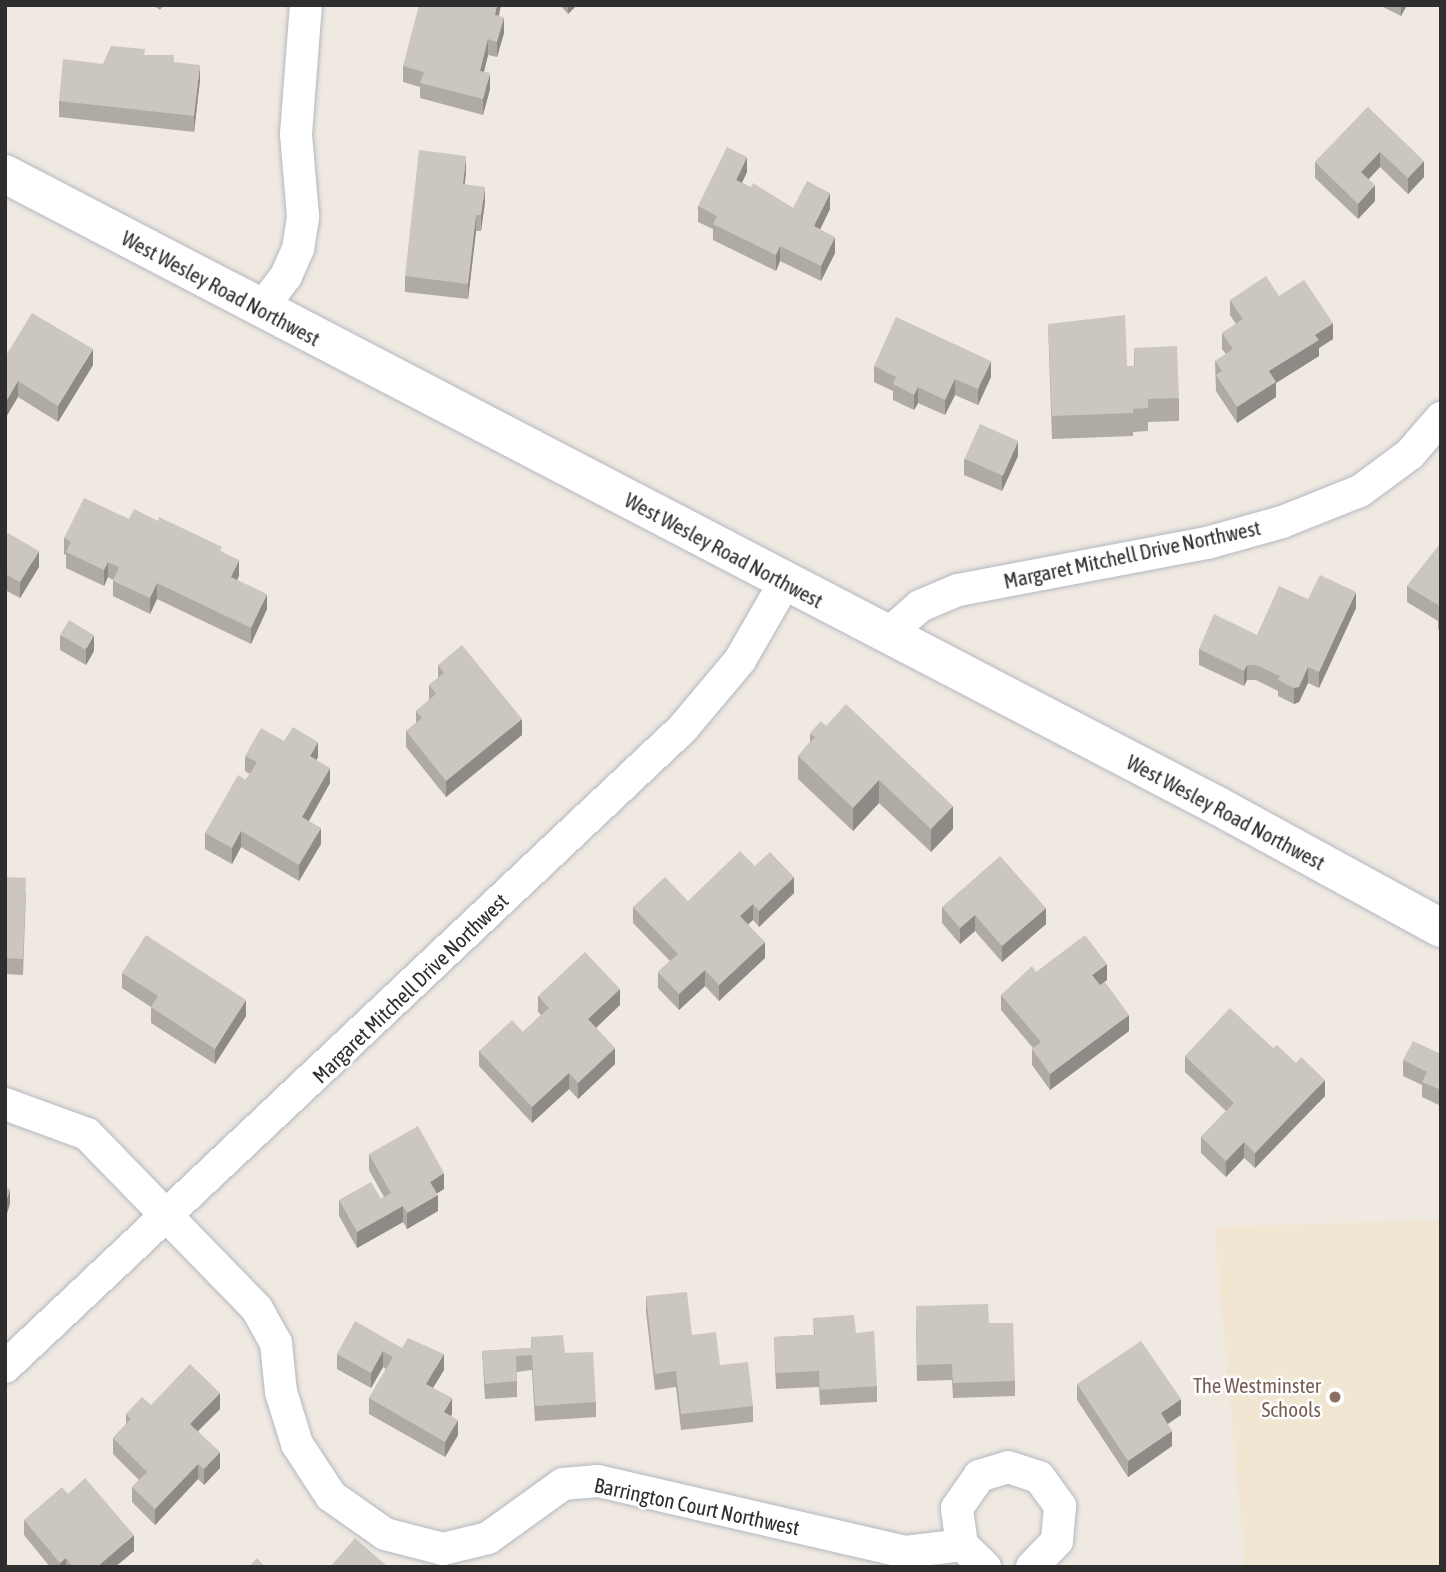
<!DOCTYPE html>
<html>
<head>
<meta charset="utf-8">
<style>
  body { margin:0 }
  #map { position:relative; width:1446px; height:1572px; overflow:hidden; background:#efe9e1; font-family:"Asap Condensed",sans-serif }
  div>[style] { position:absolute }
  .education>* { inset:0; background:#f0e6d1 }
  .roads { filter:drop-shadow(0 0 2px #b4b7c1) drop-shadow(0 0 2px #b4b7c1) }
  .street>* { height:32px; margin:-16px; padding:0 16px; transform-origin:16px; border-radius:16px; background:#fff }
  .secondary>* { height:38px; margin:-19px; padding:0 19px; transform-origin:19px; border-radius:19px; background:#fff }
  .wall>* { inset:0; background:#afaba4 }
  .shaded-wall>* { inset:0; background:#8e8b86 }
  .building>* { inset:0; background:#cbc7bf; transform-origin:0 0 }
  .dots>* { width:19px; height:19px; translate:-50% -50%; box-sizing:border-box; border:4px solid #fff; border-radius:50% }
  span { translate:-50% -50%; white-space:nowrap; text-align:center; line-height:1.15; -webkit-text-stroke:5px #fff; paint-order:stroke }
  .street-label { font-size:21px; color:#2e2e2e }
  .education-label { font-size:21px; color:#785e54 }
  .right { translate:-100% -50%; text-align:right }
  .frame { position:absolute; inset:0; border:7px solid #2e2e2e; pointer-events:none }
</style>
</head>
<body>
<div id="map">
  <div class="education">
    <div style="clip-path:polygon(1441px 1220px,1441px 1567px,1245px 1567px,1214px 1227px)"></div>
  </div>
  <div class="roads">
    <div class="street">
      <div style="left:261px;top:309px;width:41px;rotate:-52.9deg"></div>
      <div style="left:286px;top:276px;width:30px;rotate:-66deg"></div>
      <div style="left:298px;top:249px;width:33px;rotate:-81deg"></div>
      <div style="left:303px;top:216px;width:82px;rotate:-94.9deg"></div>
      <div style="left:296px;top:134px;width:129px;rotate:-85.6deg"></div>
      <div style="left:887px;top:635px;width:44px;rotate:-41.3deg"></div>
      <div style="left:920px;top:606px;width:41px;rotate:-22.8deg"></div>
      <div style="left:958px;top:590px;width:253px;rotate:-10.7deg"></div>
      <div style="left:1207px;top:543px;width:78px;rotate:-15.6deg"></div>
      <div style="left:1282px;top:522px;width:84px;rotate:-21.7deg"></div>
      <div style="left:1360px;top:491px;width:62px;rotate:-36.5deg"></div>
      <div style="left:1410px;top:454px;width:48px;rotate:-49.3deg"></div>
      <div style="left:5px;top:1104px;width:87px;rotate:20.1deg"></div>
      <div style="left:87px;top:1134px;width:244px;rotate:45.8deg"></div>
      <div style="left:257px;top:1309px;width:39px;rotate:61deg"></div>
      <div style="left:276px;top:1343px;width:49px;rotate:84.2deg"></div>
      <div style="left:281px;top:1392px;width:54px;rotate:72.9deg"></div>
      <div style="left:297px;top:1444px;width:62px;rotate:56.8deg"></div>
      <div style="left:331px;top:1496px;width:66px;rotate:35.1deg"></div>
      <div style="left:385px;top:1534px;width:60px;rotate:14.5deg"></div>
      <div style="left:443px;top:1549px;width:46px;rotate:-13.7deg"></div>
      <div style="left:488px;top:1538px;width:92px;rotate:-35.8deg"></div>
      <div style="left:563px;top:1484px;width:35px;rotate:-5deg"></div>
      <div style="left:598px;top:1481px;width:315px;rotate:13deg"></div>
      <div style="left:905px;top:1552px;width:57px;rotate:-7deg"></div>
      <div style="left:5px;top:1367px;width:932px;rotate:-43.3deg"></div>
      <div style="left:683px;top:728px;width:89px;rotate:-50deg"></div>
      <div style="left:740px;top:660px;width:90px;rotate:-60deg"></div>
      <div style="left:985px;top:1567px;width:32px;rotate:-136deg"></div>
      <div style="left:962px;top:1545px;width:37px;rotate:-98deg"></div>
      <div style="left:957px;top:1508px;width:39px;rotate:-55deg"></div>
      <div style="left:979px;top:1476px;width:30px;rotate:-17deg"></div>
      <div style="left:1008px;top:1467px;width:33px;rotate:18deg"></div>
      <div style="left:1039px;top:1477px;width:36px;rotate:54deg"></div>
      <div style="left:1060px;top:1506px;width:35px;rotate:95deg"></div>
      <div style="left:1057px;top:1541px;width:36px;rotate:134deg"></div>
    </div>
    <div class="secondary">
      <div style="left:5px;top:174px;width:1368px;rotate:27.52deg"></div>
      <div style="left:1218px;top:806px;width:254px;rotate:28.7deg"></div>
    </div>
  </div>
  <div class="wall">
    <div style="clip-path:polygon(153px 5px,164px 5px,160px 10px)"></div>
    <div style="clip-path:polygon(501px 5px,499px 16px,504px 33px,497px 57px,488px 55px,484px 72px,490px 89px,483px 115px,420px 98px,420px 87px,403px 82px,403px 66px)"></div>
    <div style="clip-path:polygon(560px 5px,577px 5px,568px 14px)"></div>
    <div style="clip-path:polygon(1379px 5px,1407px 5px,1401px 16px)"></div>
    <div style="clip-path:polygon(145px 55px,174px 62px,200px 80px,194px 132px,59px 117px,59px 101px,103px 64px)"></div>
    <div style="clip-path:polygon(1368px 107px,1424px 177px,1408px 194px,1380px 167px,1369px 179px,1375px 201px,1358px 219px,1315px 178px,1315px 162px)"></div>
    <div style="clip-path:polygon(466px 171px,465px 184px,485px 202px,481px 231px,476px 231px,468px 299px,405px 292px,405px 276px)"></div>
    <div style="clip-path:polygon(747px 172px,742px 183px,793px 208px,830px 209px,820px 229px,835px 253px,821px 281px,780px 261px,776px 271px,713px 240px,713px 229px,698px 222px,698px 206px)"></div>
    <div style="clip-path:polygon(1279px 296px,1333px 339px,1319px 348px,1319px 356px,1276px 383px,1276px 397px,1237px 423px,1216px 391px,1215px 361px,1226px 354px,1222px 349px,1222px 333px,1236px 324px,1230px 315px,1230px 300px)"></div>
    <div style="clip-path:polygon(1048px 324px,1127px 366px,1134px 366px,1134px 348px,1179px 398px,1179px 421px,1148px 422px,1148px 431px,1133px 432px,1133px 436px,1052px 439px)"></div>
    <div style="clip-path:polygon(5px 357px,93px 365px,58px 422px,18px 397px)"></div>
    <div style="clip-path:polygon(874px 366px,991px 377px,978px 405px,955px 395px,945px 415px,918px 403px,914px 410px,893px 400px,893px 391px,874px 382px)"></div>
    <div style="clip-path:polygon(1018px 456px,1002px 491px,964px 475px,964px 459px)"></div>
    <div style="clip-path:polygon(129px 519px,222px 552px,239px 576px,237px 579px,267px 609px,251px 644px,157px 599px,150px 614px,113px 596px,113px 580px,108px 577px,104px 586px,66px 568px,66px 555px,64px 554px,64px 538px)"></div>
    <div style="clip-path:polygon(5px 538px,39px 567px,20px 598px,5px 590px)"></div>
    <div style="clip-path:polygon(1441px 543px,1441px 630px,1438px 629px,1438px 621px,1407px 602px,1407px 586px)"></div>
    <div style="clip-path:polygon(1308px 599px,1356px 608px,1319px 688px,1308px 683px,1299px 702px,1294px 704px,1278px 696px,1278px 691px,1256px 680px,1247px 680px,1244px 686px,1199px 665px,1199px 649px,1257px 635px)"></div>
    <div style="clip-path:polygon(60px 635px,94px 651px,86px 665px,60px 650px)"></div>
    <div style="clip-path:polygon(438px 665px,522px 735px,446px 797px,406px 747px,406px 731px,416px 723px,416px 711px,429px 700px,429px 685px,438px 678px)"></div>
    <div style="clip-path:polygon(810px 733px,953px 829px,931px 852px,879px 803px,853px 831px,798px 779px,798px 756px,810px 742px)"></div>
    <div style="clip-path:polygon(284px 741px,318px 757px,316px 760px,330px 783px,309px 821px,321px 844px,299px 881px,241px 847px,232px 864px,205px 849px,205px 833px,250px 774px,245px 771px,245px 756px)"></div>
    <div style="clip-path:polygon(755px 866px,794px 893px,759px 927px,753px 920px,748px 924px,765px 958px,719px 1001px,705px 986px,679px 1010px,658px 988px,658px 972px,670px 961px,633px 923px,633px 907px,688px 901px)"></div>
    <div style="clip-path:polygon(5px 877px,26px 893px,23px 975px,5px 974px)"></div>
    <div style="clip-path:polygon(942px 907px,1046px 924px,1002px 962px,975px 931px,960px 944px,942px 923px)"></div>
    <div style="clip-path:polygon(1036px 972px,1107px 980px,1100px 985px,1129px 1031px,1050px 1090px,1032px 1065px,1032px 1049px,1033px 1048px,1001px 1010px,1001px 995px)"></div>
    <div style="clip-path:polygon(122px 973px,246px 1016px,215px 1064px,151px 1023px,151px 1007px,122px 988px)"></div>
    <div style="clip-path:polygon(538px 996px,620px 1005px,596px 1028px,615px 1064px,578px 1099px,569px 1089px,532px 1123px,479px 1066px,479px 1051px,523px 1032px,541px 1015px,538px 1012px)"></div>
    <div style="clip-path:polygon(1273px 1048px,1325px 1096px,1255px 1168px,1244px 1158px,1226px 1177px,1201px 1153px,1201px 1137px,1226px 1111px,1185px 1072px,1185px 1056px)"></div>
    <div style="clip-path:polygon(1441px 1054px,1441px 1106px,1422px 1097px,1422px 1085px,1403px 1076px,1403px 1060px)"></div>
    <div style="clip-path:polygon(369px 1154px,444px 1189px,437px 1193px,438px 1211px,407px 1229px,403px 1222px,357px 1248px,339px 1216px,339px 1200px,381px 1199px,384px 1197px,369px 1170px)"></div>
    <div style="clip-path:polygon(646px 1296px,692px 1335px,720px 1365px,753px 1406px,753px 1422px,681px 1430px,676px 1387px,655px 1390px,646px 1312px)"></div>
    <div style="clip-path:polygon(813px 1318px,856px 1333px,877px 1386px,877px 1402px,820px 1405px,819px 1387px,776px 1389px,774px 1337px,814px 1335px)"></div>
    <div style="clip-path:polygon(916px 1322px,989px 1323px,1015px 1381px,1015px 1396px,953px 1398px,952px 1380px,917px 1381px)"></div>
    <div style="clip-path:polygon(531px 1337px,565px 1353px,596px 1402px,596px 1417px,535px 1421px,532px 1370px,517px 1372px,517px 1397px,485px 1399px,482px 1351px,531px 1348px)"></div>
    <div style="clip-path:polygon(402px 1348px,444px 1370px,433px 1388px,452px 1414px,451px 1416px,458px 1435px,445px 1457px,369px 1414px,369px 1398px,386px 1369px,383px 1367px,371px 1388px,337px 1369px,337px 1354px)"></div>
    <div style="clip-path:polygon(1077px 1384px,1181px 1415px,1168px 1424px,1172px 1446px,1128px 1477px,1077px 1400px)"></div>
    <div style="clip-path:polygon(151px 1405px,220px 1409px,198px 1431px,220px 1468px,204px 1485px,198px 1479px,155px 1525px,132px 1502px,132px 1487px,139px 1480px,113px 1454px,113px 1438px,126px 1424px,126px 1414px)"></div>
    <div style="clip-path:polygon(68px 1494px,134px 1551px,115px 1567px,50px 1567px,24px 1535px,24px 1520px)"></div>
  </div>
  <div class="shaded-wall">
    <div style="clip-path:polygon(497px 5px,501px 5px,495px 30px,495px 15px)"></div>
    <div style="clip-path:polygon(568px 5px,577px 5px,568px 14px)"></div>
    <div style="clip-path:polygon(1401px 5px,1407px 5px,1401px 16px)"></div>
    <div style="clip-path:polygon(504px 17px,504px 33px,497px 57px,497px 42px)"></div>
    <div style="clip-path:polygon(488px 39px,488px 55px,480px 87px,480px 71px)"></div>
    <div style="clip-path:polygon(200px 65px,200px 80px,194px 132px,194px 116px)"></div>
    <div style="clip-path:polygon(490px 73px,490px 89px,483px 115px,483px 99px)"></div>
    <div style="clip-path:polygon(1380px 152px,1380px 167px,1361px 187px,1361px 172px)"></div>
    <div style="clip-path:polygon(466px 156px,466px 171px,463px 200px,463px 184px)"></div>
    <div style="clip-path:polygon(747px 157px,747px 172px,736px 195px,736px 180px)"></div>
    <div style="clip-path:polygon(1424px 161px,1424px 177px,1408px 194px,1408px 178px)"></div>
    <div style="clip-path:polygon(1375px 185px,1375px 201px,1358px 219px,1358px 204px)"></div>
    <div style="clip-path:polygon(485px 187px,485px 202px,481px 231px,481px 215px)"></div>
    <div style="clip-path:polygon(830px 193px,830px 209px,814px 242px,814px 226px)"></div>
    <div style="clip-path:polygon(476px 215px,476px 231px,468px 299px,468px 284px)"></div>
    <div style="clip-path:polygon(835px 237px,835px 253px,821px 281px,821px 266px)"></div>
    <div style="clip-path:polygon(780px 246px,780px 261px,776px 271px,776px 255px)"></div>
    <div style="clip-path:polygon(1333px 323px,1333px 339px,1319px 348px,1319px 356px,1276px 383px,1276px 397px,1237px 423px,1237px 407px,1269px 371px,1315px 335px)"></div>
    <div style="clip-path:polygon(93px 349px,93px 365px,58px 422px,58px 406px)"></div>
    <div style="clip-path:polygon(991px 361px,991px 377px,978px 405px,978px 389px)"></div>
    <div style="clip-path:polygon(955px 379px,955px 395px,945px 415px,945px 400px)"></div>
    <div style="clip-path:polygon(18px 381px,18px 397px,5px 419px,5px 403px)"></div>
    <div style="clip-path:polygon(918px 387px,918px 403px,914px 410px,914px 395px)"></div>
    <div style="clip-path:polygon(1018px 441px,1018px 456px,1002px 491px,1002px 476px)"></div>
    <div style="clip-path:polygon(39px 551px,39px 567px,20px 598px,20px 582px)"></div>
    <div style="clip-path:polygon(239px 560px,239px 576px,231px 592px,231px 577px)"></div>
    <div style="clip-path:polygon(108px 562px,108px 577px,104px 586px,104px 570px)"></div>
    <div style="clip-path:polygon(157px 583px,157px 599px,150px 614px,150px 598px)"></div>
    <div style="clip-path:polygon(1356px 592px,1356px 608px,1319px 688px,1319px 672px)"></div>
    <div style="clip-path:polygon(267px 594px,267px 609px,251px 644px,251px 628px)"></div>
    <div style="clip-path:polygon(94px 635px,94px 651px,86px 665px,86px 649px)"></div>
    <div style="clip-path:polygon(1247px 665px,1247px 680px,1244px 686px,1244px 671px)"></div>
    <div style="clip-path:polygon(1308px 667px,1308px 683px,1299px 702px,1294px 704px,1294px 688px)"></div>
    <div style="clip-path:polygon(522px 719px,522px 735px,446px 797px,446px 781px)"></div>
    <div style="clip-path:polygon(318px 742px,318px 757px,310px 772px,310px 756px)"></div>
    <div style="clip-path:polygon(330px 768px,330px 783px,302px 833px,302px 817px)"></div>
    <div style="clip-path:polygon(879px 780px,879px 803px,853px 831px,853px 808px)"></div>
    <div style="clip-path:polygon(953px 806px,953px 829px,931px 852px,931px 829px)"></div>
    <div style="clip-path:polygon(321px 828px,321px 844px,299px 881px,299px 865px)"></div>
    <div style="clip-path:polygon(241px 831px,241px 847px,232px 864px,232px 848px)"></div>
    <div style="clip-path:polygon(794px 877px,794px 893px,759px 927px,759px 911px)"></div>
    <div style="clip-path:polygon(753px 904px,753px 920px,740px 932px,740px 916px)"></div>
    <div style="clip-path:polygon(1046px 908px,1046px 924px,1002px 962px,1002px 946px)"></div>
    <div style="clip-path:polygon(975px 915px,975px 931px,960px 944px,960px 928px)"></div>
    <div style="clip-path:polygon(765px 942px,765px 958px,719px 1001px,719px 985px)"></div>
    <div style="clip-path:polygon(1107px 964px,1107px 980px,1092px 991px,1092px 975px)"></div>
    <div style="clip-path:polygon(705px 970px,705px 986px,679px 1010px,679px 994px)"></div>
    <div style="clip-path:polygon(620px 989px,620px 1005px,588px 1035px,588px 1019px)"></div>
    <div style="clip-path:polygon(246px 1000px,246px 1016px,215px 1064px,215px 1049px)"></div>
    <div style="clip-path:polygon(1129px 1015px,1129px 1031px,1050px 1090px,1050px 1074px)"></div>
    <div style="clip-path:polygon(615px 1048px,615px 1064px,578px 1099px,578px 1083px)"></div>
    <div style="clip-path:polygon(569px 1073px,569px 1089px,532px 1123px,532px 1107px)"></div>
    <div style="clip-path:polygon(1325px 1080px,1325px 1096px,1255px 1168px,1255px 1153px)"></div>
    <div style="clip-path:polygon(1244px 1142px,1244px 1158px,1226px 1177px,1226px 1161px)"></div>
    <div style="clip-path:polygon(444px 1173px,444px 1189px,430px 1198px,430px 1182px)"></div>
    <div style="clip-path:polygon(10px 1189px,10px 1204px,5px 1220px,5px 1204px)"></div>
    <div style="clip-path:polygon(438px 1195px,438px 1211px,407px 1229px,407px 1213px)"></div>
    <div style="clip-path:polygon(403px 1206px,403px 1222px,357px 1248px,357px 1232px)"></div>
    <div style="clip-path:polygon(383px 1351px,383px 1367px,371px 1388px,371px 1373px)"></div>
    <div style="clip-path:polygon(444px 1354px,444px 1370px,426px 1399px,426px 1384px)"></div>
    <div style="clip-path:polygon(220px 1393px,220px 1409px,190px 1439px,190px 1424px)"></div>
    <div style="clip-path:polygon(452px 1398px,452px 1414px,444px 1428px,444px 1412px)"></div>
    <div style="clip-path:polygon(1181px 1399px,1181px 1415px,1161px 1428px,1161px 1413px)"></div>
    <div style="clip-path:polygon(458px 1420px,458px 1435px,445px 1457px,445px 1442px)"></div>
    <div style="clip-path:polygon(1172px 1431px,1172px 1446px,1128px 1477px,1128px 1461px)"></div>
    <div style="clip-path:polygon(220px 1452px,220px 1468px,204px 1485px,204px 1469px)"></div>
    <div style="clip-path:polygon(198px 1464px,198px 1479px,155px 1525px,155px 1509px)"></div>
    <div style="clip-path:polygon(134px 1535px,134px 1551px,115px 1567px,97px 1567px)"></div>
    <div style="clip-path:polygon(66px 1558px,66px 1567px,60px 1567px,60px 1563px)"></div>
  </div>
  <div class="building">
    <div style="clip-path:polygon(419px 5px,497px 5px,495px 15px,504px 17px,497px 42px,488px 39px,480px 71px,490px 73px,483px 99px,420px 83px,424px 72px,403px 66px)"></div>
    <div style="clip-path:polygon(111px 46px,145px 49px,144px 55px,174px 55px,174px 62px,200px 65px,194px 116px,59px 101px,63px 59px,103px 64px)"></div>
    <div style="clip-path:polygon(1368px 107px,1424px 161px,1408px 178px,1380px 152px,1361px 172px,1375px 185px,1358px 204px,1315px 162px)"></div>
    <div style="clip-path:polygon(727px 147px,747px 157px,736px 180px,751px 187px,753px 183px,793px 208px,807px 181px,830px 193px,814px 226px,835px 237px,821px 266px,780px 246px,776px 255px,713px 224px,717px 216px,698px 206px)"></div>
    <div style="clip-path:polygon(419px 150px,466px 156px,463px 184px,485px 187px,481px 215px,476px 215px,468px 284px,405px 276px)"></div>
    <div style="clip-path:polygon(1266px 276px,1279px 296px,1304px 280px,1333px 323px,1315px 335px,1319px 340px,1269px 371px,1276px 382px,1237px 407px,1216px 375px,1222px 371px,1215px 361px,1233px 349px,1222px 333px,1243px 319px,1230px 300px)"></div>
    <div style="clip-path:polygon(32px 313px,93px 349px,58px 406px,18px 381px,5px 403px,5px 357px)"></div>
    <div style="clip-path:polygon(1125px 315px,1127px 366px,1135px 366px,1134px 348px,1177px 346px,1179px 398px,1148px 399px,1148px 408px,1133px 409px,1133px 413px,1052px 416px,1048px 324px)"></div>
    <div style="clip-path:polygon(896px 317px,991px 361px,978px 389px,955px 379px,945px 400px,918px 387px,914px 395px,893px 384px,896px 377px,874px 366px)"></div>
    <div style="left:980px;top:424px;width:42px;height:38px;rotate:24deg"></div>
    <div style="clip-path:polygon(84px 498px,129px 519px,134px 509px,158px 521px,159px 517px,222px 547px,220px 551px,239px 560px,231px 577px,267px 594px,251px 628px,157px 583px,150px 598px,113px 581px,119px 567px,108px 562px,104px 570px,66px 552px,71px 542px,64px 538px)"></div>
    <div style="clip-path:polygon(8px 533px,39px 551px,20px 582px,5px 574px,5px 538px)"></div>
    <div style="clip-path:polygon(1441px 543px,1441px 607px,1407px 586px)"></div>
    <div style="clip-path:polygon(1320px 575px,1356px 592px,1319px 672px,1308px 667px,1299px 687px,1294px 688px,1278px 680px,1280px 676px,1256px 665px,1247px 665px,1244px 671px,1199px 649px,1214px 614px,1257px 635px,1279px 586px,1308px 599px)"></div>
    <div style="left:69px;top:620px;width:29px;height:17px;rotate:31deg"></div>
    <div style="clip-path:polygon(462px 645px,522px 719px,446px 781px,406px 731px,422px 718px,416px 711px,436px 694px,429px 685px,444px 673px,438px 665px)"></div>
    <div style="clip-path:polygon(846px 704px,953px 806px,931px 829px,879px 780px,853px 808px,798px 756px,815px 737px,810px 733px,821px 721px,826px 726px)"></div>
    <div style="clip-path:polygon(293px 727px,318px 742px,310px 756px,330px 768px,302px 817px,321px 828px,299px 865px,241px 831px,232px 848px,205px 833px,238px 775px,246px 780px,257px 762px,245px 756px,261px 728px,284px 741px)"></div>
    <div style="clip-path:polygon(740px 851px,755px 866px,770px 852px,794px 877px,759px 911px,753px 904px,740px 916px,765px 942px,719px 985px,705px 970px,679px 994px,658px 972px,678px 954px,633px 907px,665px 877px,688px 901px)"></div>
    <div style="clip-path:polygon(1000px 856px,1046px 908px,1002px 946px,975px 915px,960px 928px,942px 907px)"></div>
    <div style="clip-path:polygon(5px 877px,26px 878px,23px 959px,5px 958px)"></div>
    <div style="clip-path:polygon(146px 935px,246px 1000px,215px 1049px,151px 1007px,158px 996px,122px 973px)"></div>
    <div style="clip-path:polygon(1085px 935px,1107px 964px,1092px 975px,1100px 985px,1105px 982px,1129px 1015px,1050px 1074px,1032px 1049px,1041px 1042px,1001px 995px,1032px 966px,1036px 972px)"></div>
    <div style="clip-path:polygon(585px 952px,620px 989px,588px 1019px,615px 1048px,578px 1083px,569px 1073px,532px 1107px,479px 1051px,512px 1020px,523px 1032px,549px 1008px,538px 996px)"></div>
    <div style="clip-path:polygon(1230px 1008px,1273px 1048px,1277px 1045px,1296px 1063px,1301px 1057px,1325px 1080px,1255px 1153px,1244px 1142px,1226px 1161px,1201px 1137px,1234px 1103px,1185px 1056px)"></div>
    <div style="clip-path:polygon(1413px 1041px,1441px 1054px,1441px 1090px,1422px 1082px,1427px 1072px,1403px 1060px)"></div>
    <div style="clip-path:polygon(418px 1126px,444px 1173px,430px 1182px,438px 1195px,407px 1213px,403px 1206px,357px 1232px,339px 1200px,371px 1182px,381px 1199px,391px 1193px,369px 1154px)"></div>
    <div style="clip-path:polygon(5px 1187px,10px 1189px,5px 1204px)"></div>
    <div style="clip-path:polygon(687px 1292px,692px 1335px,716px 1332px,720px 1365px,748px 1362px,753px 1406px,681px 1414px,676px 1371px,655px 1374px,646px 1296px)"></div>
    <div style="clip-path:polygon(988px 1304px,989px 1323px,1013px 1323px,1015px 1381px,953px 1383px,952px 1364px,917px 1365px,916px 1306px)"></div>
    <div style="clip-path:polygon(854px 1315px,856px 1333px,874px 1331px,877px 1386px,820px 1390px,819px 1371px,776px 1373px,774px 1337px,815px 1335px,813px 1318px)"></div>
    <div style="clip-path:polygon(355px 1321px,402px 1348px,408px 1338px,444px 1354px,426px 1384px,452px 1398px,444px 1412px,458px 1420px,445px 1442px,369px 1398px,393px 1357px,383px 1351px,371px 1373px,337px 1354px)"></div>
    <div style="clip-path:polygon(563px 1335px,565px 1353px,593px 1352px,596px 1402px,535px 1406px,532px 1355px,516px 1356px,517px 1381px,485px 1384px,482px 1351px,532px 1348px,531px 1337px)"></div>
    <div style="clip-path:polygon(1141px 1341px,1181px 1399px,1161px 1413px,1172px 1431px,1128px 1461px,1077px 1384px)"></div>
    <div style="clip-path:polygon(190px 1364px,220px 1393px,190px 1424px,220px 1452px,204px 1469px,198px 1464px,155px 1509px,132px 1487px,147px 1472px,113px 1438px,131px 1419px,126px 1414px,142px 1397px,151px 1405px)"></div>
    <div style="clip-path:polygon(85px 1478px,134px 1535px,97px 1567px,73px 1567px,66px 1558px,60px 1563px,24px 1520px,62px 1487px,68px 1494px)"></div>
    <div style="clip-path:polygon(355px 1538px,388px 1567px,330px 1567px)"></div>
    <div style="clip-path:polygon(257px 1558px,265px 1567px,249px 1567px)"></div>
  </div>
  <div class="dots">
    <div style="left:1335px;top:1397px;background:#8d6e63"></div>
  </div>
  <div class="street-label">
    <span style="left:221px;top:288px;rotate:28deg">West Wesley Road Northwest</span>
    <span style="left:724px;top:550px;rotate:28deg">West Wesley Road Northwest</span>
    <span style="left:1132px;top:554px;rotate:-12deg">Margaret Mitchell Drive Northwest</span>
    <span style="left:1226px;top:812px;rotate:28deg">West Wesley Road Northwest</span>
    <span style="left:410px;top:988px;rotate:-44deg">Margaret Mitchell Drive Northwest</span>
    <span style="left:697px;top:1506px;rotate:12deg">Barrington Court Northwest</span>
  </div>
  <div class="education-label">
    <span class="right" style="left:1321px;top:1397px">The Westminster<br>Schools</span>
  </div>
  <div class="frame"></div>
</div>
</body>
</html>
